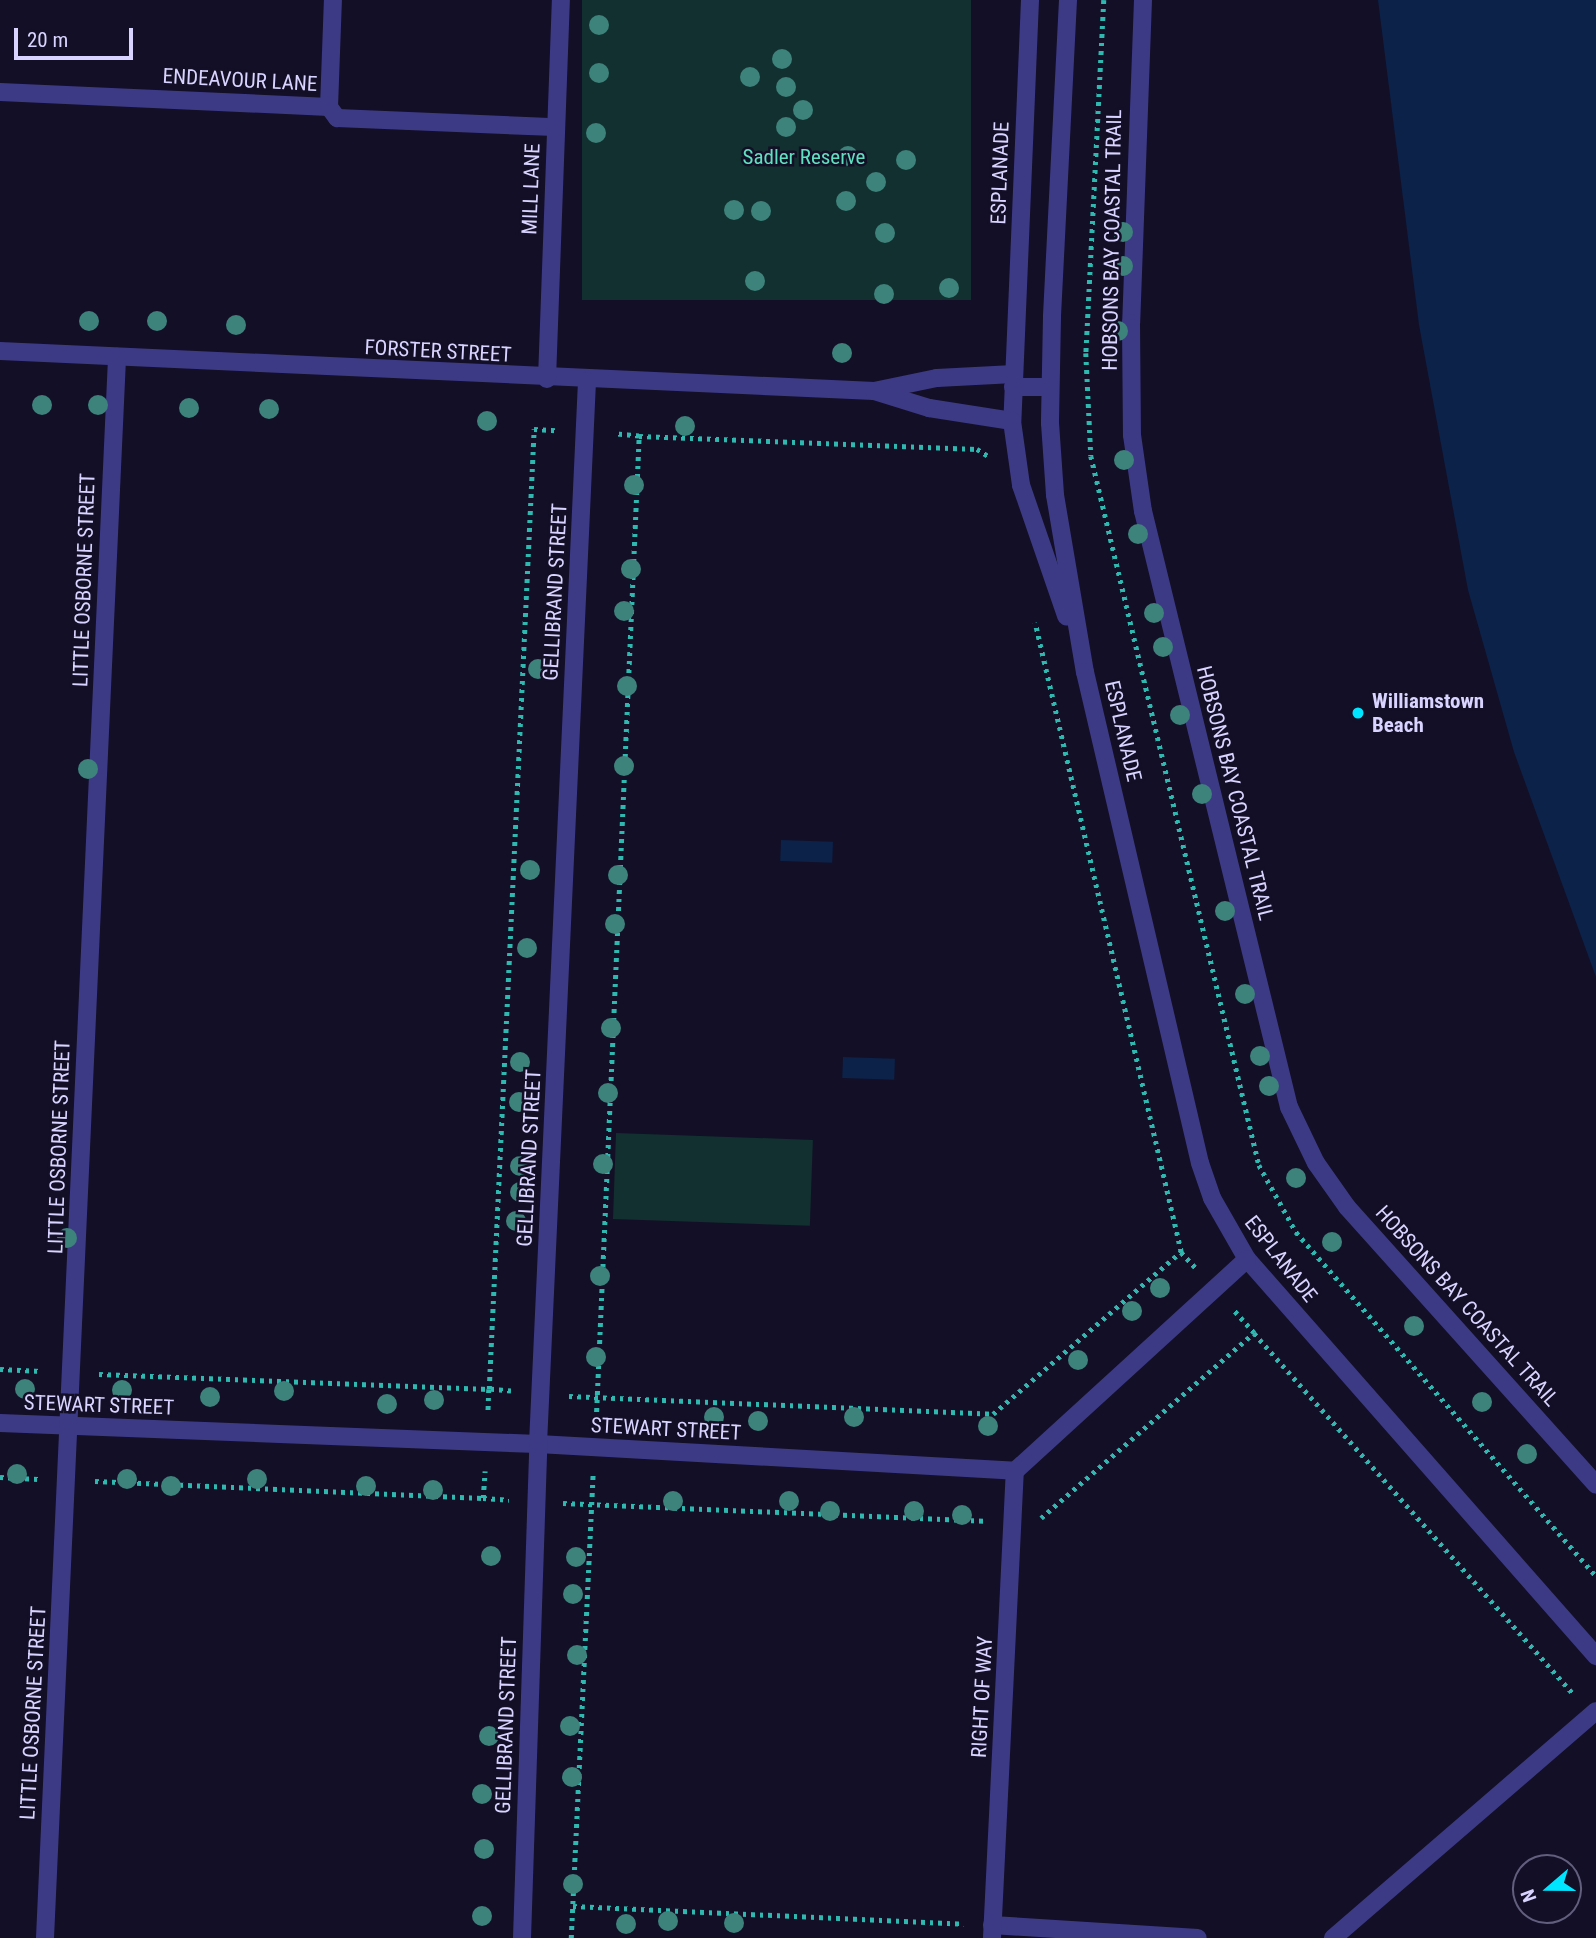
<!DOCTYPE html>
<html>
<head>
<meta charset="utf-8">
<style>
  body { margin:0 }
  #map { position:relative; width:1596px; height:1938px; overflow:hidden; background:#130f26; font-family:"Roboto Condensed",sans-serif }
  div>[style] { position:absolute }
  .green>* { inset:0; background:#12302f; transform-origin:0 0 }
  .water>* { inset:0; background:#0c2248; transform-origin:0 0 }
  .path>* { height:4.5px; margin-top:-2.25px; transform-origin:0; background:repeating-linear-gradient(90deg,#2fb8b0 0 3.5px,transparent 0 8.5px) }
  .minor>* { height:18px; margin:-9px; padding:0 9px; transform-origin:9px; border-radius:9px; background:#3d3a85 }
  .trees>* { width:20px; height:20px; margin:-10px; border-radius:50%; background:#3d827b }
  .dots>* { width:19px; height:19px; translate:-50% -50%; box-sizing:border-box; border:4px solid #130f26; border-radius:50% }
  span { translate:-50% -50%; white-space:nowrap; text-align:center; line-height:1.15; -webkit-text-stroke:5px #130f26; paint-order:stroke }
  .street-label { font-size:21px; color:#d9d4ff }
  .park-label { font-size:21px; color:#5fe0c0 }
  .poi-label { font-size:21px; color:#d9d4ff; font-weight:700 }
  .left { translate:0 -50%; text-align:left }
  .north { position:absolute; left:1512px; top:1854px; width:70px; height:70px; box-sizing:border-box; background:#130f26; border:2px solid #625e7d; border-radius:50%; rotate:250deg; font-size:19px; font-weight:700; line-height:28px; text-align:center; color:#d9d4ff }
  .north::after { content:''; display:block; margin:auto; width:24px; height:32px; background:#00e5ff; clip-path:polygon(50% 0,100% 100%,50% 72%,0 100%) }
  .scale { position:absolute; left:14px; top:28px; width:119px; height:32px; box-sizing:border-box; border:4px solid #d9d4ff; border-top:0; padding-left:9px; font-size:21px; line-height:24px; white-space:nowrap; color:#d9d4ff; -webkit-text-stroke:5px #130f26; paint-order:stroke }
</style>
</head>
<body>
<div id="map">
  <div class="green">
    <div style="left:582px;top:0;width:389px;height:300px"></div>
    <div style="left:616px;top:1133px;width:197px;height:86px;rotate:2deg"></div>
  </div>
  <div class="water">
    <div style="clip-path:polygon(1378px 0,1596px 0,1596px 977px,1514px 752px,1468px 590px,1419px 325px)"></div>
    <div style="left:781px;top:840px;width:52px;height:21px;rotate:2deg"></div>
    <div style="left:843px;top:1057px;width:52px;height:21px;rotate:2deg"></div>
  </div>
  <div class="path">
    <div style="left:1104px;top:0;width:353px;rotate:92.9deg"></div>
    <div style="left:1086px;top:353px;width:103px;rotate:87.2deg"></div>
    <div style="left:1091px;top:456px;width:729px;rotate:76.67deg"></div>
    <div style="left:1259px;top:1165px;width:77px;rotate:61.1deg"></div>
    <div style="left:1296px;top:1232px;width:456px;rotate:48.9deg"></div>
    <div style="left:639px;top:436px;width:338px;rotate:2.2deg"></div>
    <div style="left:977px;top:449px;width:13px;rotate:32deg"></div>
    <div style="left:1181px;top:1252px;width:23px;rotate:47deg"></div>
    <div style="left:1254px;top:1333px;width:480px;rotate:48.5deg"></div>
    <div style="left:0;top:1369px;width:41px;rotate:2.8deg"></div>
    <div style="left:99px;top:1374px;width:390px;rotate:2.2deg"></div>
    <div style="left:489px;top:1389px;width:25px;rotate:92deg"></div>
    <div style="left:511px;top:1391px;width:22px;rotate:-175deg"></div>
    <div style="left:489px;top:1389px;width:961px;rotate:-87.32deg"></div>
    <div style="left:534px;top:429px;width:22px;rotate:3deg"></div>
    <div style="left:569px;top:1396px;width:424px;rotate:2.4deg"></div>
    <div style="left:993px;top:1414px;width:248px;rotate:-40.8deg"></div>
    <div style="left:1181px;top:1252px;width:646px;rotate:-103.07deg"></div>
    <div style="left:596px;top:1420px;width:985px;rotate:-87.5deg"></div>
    <div style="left:639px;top:436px;width:25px;rotate:-175deg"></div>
    <div style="left:0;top:1477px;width:38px;rotate:3deg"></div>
    <div style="left:95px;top:1481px;width:388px;rotate:2.5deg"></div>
    <div style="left:483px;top:1498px;width:27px;rotate:-86deg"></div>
    <div style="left:483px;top:1498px;width:26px;rotate:4deg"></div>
    <div style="left:563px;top:1503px;width:421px;rotate:2.4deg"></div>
    <div style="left:1041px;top:1518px;width:282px;rotate:-41deg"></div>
    <div style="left:1254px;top:1333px;width:31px;rotate:-132deg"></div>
    <div style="left:573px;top:1906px;width:391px;rotate:2.6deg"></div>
    <div style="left:571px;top:1938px;width:465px;rotate:-87.3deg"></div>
  </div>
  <div class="minor">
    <div style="left:1030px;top:0;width:421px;rotate:92.4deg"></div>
    <div style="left:1012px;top:421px;width:65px;rotate:82deg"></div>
    <div style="left:1021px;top:485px;width:139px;rotate:71deg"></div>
    <div style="left:1068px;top:0;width:317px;rotate:92.9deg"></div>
    <div style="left:1052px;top:317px;width:106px;rotate:91.1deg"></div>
    <div style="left:1050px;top:423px;width:72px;rotate:86deg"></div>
    <div style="left:1055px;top:495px;width:180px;rotate:80.4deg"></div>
    <div style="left:1085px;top:672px;width:504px;rotate:76.82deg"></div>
    <div style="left:1200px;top:1163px;width:37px;rotate:71deg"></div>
    <div style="left:1212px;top:1198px;width:70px;rotate:60.2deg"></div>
    <div style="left:1247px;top:1259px;width:529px;rotate:48.68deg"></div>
    <div style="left:1143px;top:0;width:323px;rotate:92.1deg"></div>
    <div style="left:1131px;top:323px;width:112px;rotate:89.5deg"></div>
    <div style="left:1132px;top:435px;width:77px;rotate:81.8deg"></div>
    <div style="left:1143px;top:511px;width:614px;rotate:76.24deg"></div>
    <div style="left:1289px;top:1107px;width:62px;rotate:64.3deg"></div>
    <div style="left:1316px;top:1163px;width:54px;rotate:54.8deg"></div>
    <div style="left:1347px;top:1207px;width:373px;rotate:48.1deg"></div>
    <div style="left:0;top:92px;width:329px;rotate:2.6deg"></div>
    <div style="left:329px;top:107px;width:14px;rotate:54deg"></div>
    <div style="left:337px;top:118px;width:218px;rotate:2.4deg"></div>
    <div style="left:329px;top:107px;width:107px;rotate:-87.9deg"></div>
    <div style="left:0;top:351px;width:875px;rotate:2.62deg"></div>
    <div style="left:874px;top:391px;width:64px;rotate:-11.7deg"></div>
    <div style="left:937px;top:378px;width:77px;rotate:-3deg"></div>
    <div style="left:547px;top:379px;width:379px;rotate:-87.9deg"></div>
    <div style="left:1013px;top:387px;width:37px"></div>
    <div style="left:874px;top:391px;width:58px;rotate:17.2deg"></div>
    <div style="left:929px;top:408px;width:84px;rotate:8.9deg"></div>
    <div style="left:0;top:1423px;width:538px;rotate:2.24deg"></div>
    <div style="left:538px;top:1444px;width:478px;rotate:3.2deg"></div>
    <div style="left:1015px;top:1471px;width:314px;rotate:-42.4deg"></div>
    <div style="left:992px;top:1925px;width:206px;rotate:3.6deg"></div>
    <div style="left:45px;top:1938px;width:1583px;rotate:-87.39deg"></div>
    <div style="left:522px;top:1938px;width:494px;rotate:-88.1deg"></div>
    <div style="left:538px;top:1444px;width:1064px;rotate:-87.36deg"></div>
    <div style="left:992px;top:1938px;width:468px;rotate:-87.2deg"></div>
    <div style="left:1333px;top:1938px;width:347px;rotate:-40.8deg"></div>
  </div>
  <div class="trees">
    <div style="left:599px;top:25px"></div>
    <div style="left:782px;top:59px"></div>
    <div style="left:599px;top:73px"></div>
    <div style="left:750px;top:77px"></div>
    <div style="left:786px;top:87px"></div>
    <div style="left:803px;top:110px"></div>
    <div style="left:786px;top:127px"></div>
    <div style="left:596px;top:133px"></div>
    <div style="left:848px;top:156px"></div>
    <div style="left:906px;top:160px"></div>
    <div style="left:876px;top:182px"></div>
    <div style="left:846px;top:201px"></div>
    <div style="left:734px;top:210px"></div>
    <div style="left:761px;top:211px"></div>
    <div style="left:1123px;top:232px"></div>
    <div style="left:885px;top:233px"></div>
    <div style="left:1123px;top:266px"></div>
    <div style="left:755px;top:281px"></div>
    <div style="left:949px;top:288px"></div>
    <div style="left:884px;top:294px"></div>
    <div style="left:89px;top:321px"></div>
    <div style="left:157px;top:321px"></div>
    <div style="left:236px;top:325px"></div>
    <div style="left:1118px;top:331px"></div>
    <div style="left:842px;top:353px"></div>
    <div style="left:42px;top:405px"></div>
    <div style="left:98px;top:405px"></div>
    <div style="left:189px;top:408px"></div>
    <div style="left:269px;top:409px"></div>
    <div style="left:487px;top:421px"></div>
    <div style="left:685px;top:426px"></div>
    <div style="left:1124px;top:460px"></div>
    <div style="left:634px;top:485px"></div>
    <div style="left:1138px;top:534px"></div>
    <div style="left:631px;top:569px"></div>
    <div style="left:624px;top:611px"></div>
    <div style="left:1154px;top:613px"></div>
    <div style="left:1163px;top:647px"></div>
    <div style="left:538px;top:669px"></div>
    <div style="left:627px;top:686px"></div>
    <div style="left:1180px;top:715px"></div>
    <div style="left:624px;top:766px"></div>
    <div style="left:88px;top:769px"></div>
    <div style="left:1202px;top:794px"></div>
    <div style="left:530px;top:870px"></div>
    <div style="left:618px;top:875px"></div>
    <div style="left:1225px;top:911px"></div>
    <div style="left:615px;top:924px"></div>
    <div style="left:527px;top:948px"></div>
    <div style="left:1245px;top:994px"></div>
    <div style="left:611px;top:1028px"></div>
    <div style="left:1260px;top:1056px"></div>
    <div style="left:520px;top:1062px"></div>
    <div style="left:1269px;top:1086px"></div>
    <div style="left:608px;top:1093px"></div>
    <div style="left:519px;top:1102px"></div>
    <div style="left:603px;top:1164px"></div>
    <div style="left:520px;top:1166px"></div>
    <div style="left:1296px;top:1178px"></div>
    <div style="left:520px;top:1192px"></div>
    <div style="left:516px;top:1221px"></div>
    <div style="left:67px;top:1238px"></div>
    <div style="left:1332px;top:1242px"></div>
    <div style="left:600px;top:1276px"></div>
    <div style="left:1160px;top:1288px"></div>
    <div style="left:1132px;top:1311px"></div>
    <div style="left:1414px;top:1326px"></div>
    <div style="left:596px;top:1357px"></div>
    <div style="left:1078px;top:1360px"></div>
    <div style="left:25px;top:1389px"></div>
    <div style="left:122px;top:1390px"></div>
    <div style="left:284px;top:1391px"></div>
    <div style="left:210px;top:1397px"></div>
    <div style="left:434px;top:1400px"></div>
    <div style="left:1482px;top:1402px"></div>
    <div style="left:387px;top:1404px"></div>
    <div style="left:714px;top:1417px"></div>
    <div style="left:854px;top:1417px"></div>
    <div style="left:758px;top:1421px"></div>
    <div style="left:988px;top:1426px"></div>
    <div style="left:1527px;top:1454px"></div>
    <div style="left:17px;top:1474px"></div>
    <div style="left:127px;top:1479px"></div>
    <div style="left:257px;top:1479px"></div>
    <div style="left:171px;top:1486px"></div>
    <div style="left:366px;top:1486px"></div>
    <div style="left:433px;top:1490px"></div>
    <div style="left:673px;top:1501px"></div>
    <div style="left:789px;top:1501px"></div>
    <div style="left:830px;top:1511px"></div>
    <div style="left:914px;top:1511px"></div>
    <div style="left:962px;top:1515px"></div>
    <div style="left:491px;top:1556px"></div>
    <div style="left:576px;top:1557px"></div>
    <div style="left:573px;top:1594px"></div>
    <div style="left:577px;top:1655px"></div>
    <div style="left:570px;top:1726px"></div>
    <div style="left:489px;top:1736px"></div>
    <div style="left:572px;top:1777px"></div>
    <div style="left:482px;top:1794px"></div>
    <div style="left:484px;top:1849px"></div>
    <div style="left:573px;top:1884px"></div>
    <div style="left:482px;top:1916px"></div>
    <div style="left:668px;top:1921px"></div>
    <div style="left:734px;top:1923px"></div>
    <div style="left:626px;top:1924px"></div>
  </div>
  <div class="dots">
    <div style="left:1358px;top:713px;background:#00e5ff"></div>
  </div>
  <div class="street-label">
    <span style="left:240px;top:80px;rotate:3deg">ENDEAVOUR LANE</span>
    <span style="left:1000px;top:173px;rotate:-88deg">ESPLANADE</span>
    <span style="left:531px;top:189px;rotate:-88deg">MILL LANE</span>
    <span style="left:1112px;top:240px;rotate:-89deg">HOBSONS BAY COASTAL TRAIL</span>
    <span style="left:438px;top:351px;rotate:3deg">FORSTER STREET</span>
    <span style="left:84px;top:580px;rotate:-88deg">LITTLE OSBORNE STREET</span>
    <span style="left:555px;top:592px;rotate:-87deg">GELLIBRAND STREET</span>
    <span style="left:1123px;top:731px;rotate:77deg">ESPLANADE</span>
    <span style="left:1235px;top:793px;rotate:76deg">HOBSONS BAY COASTAL TRAIL</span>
    <span style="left:59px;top:1147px;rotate:-88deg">LITTLE OSBORNE STREET</span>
    <span style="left:529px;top:1158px;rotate:-87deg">GELLIBRAND STREET</span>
    <span style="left:1281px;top:1259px;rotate:52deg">ESPLANADE</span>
    <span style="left:1467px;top:1306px;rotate:48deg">HOBSONS BAY COASTAL TRAIL</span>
    <span style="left:99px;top:1405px;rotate:2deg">STEWART STREET</span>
    <span style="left:666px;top:1429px;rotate:3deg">STEWART STREET</span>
    <span style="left:982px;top:1697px;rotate:-87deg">RIGHT OF WAY</span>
    <span style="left:33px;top:1713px;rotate:-87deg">LITTLE OSBORNE STREET</span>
    <span style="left:506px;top:1725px;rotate:-88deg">GELLIBRAND STREET</span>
  </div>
  <div class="park-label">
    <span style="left:804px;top:157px">Sadler Reserve</span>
  </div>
  <div class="poi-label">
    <span class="left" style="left:1372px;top:713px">Williamstown<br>Beach</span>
  </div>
  <div class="north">N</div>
  <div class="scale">20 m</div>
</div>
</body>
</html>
